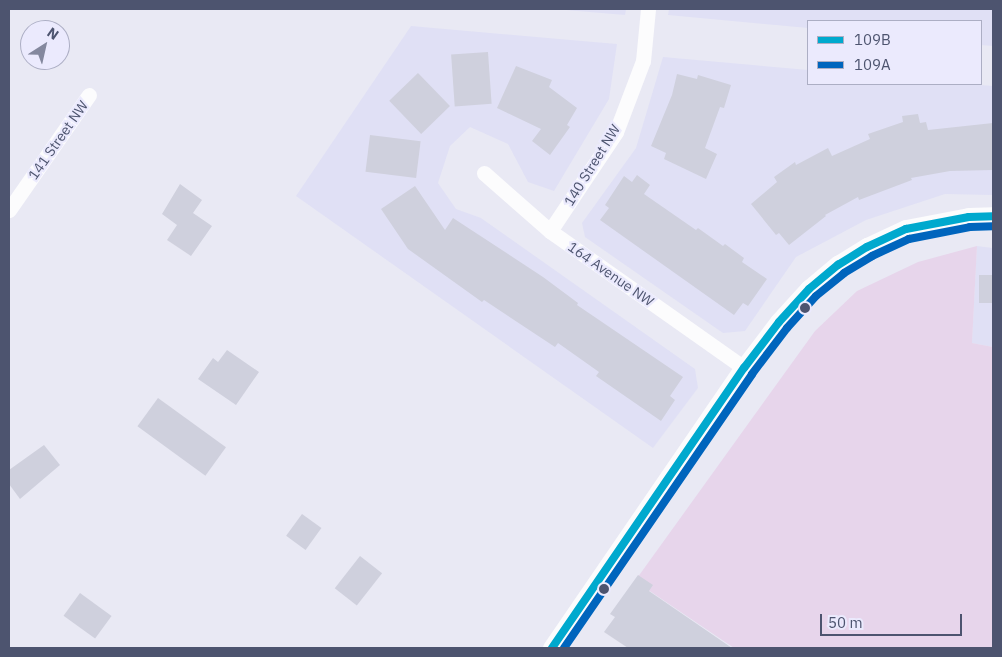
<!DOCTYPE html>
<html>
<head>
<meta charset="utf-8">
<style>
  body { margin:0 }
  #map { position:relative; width:1002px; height:657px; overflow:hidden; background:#e9e9f4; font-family:"IBM Plex Sans",sans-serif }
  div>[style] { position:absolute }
  .residential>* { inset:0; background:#e0e0f5 }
  .green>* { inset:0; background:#e7d5eb }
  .building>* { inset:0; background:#cfd0dd; transform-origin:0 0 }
  .minor>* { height:15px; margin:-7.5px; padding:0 7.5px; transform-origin:7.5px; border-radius:7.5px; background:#fcfcfd }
  .tertiary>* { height:19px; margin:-9.5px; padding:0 9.5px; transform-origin:9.5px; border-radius:9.5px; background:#fcfcfd }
  .bus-1>* { height:8px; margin:-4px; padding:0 4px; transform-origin:4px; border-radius:4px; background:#00a9ce }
  .bus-2>* { height:8px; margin:-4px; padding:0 4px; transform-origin:4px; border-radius:4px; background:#0065bd }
  .dots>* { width:14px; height:14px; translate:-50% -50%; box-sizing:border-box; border:2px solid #ebeafd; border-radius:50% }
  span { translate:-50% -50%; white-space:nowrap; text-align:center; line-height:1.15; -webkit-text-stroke:4.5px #ebeafd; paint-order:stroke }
  .street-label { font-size:14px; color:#4d546f }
  .frame { position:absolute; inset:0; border:10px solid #4d546f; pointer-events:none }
  .legend { position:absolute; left:807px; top:20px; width:175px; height:65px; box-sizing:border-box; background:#ebeafd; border:1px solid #acaec4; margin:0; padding:6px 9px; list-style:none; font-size:15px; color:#4d546f }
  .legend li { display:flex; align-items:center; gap:10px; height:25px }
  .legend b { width:25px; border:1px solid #acaec4 }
  .north { position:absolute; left:20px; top:20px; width:50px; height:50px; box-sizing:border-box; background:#ebeafd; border:1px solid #acaec4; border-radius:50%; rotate:35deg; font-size:14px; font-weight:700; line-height:20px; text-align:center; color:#4d546f }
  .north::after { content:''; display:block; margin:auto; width:18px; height:22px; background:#84889e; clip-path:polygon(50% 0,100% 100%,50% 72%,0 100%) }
  .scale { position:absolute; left:820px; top:614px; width:142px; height:22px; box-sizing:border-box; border:2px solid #4d546f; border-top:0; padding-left:6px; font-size:15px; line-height:18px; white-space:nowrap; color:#4d546f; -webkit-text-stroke:4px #ebeafd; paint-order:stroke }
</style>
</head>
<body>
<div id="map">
  <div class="residential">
    <div style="clip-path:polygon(554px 9px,626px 9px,625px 15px)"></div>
    <div style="clip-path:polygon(669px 9px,993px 9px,993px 46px,981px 45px,981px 21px,808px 21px,808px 28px,668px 15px)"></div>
    <div style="clip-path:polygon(411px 26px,617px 44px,609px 99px,554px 191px,528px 182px,508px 144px,470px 127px,450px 146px,438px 183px,456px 209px,481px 218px,695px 369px,698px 388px,653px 448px,296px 196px)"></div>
    <div style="clip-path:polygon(663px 57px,808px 70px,808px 84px,967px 84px,993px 86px,993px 195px,945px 194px,866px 220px,796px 257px,745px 331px,723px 333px,585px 237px,582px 223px,636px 148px)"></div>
    <div style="clip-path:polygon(977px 246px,993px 248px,993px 347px,972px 343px)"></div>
  </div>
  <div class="green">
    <div style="clip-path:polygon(977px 246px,972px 343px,993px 347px,993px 648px,734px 648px,635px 581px,815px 331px,857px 291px,918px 262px)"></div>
  </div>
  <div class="building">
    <div style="left:488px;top:52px;width:52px;height:37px;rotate:86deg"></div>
    <div style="clip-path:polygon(516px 66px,552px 80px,549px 87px,577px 108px,567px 125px,570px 127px,550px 155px,532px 141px,541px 129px,497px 108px)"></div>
    <div style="left:418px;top:73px;width:46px;height:40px;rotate:46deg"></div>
    <div style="clip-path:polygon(677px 74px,697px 79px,698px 75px,731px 85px,724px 108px,720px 107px,705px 148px,717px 154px,706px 179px,664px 159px,666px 153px,651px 146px,672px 95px)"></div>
    <div style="clip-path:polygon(918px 114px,920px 123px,926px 122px,928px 130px,993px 123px,993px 170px,950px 171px,911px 178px,912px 180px,859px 200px,858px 197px,825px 215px,826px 216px,789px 245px,779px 233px,776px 235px,751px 204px,777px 182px,774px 177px,795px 162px,796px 165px,828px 148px,832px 156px,870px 139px,868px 134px,903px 122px,902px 116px)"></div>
    <div style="left:370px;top:135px;width:51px;height:37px;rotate:7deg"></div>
    <div style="clip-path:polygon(637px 175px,650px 185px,644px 194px,696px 230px,698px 228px,723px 246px,725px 244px,744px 258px,742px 262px,767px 279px,748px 306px,743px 303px,734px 315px,600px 220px,609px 208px,605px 205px,624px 176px,632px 182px)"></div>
    <div style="clip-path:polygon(180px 184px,202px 200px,193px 213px,212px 226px,191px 256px,167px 240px,177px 225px,162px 214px)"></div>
    <div style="clip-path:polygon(415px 186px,445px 230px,453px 218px,543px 277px,578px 303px,577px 305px,683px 377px,670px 396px,675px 400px,661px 421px,596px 376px,599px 372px,558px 343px,555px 347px,484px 300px,482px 302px,408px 249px,381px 209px)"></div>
    <div style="left:979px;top:275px;width:14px;height:28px"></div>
    <div style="clip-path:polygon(227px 350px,259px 372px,236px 405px,198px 379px,213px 358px,218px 362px)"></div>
    <div style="left:158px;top:398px;width:84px;height:35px;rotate:36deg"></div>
    <div style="clip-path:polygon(44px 445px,60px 465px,20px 499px,9px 484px,9px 470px)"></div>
    <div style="left:302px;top:514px;width:24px;height:27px;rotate:36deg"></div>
    <div style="left:360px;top:556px;width:28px;height:41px;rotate:38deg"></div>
    <div style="clip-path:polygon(638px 575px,653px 585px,649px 591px,732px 648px,628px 648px,604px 632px,615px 617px,610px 614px)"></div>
    <div style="left:80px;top:593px;width:39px;height:28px;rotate:36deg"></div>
  </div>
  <div class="minor">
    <div style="left:484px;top:173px;width:88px;rotate:41.3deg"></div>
    <div style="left:550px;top:231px;width:237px;rotate:35.2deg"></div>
    <div style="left:9px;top:210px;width:140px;rotate:-55.2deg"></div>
    <div style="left:550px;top:231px;width:119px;rotate:-56.3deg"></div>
    <div style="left:616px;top:132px;width:76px;rotate:-69.2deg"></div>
    <div style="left:643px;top:61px;width:52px;rotate:-84.5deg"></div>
  </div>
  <div class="tertiary">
    <div style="left:552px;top:648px;width:340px;rotate:-55.6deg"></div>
    <div style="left:744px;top:368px;width:58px;rotate:-52.7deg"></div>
    <div style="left:779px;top:322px;width:45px;rotate:-47.7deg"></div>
    <div style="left:809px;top:289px;width:38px;rotate:-40deg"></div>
    <div style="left:838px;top:265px;width:34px;rotate:-32deg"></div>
    <div style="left:867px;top:247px;width:43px;rotate:-24.8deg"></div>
    <div style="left:906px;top:229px;width:64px;rotate:-10.8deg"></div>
    <div style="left:969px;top:217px;width:24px;rotate:-2deg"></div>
  </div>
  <div class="bus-1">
    <div style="left:552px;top:648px;width:340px;rotate:-55.6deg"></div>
    <div style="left:744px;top:368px;width:58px;rotate:-52.7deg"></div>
    <div style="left:779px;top:322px;width:45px;rotate:-47.7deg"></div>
    <div style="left:809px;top:289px;width:38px;rotate:-40deg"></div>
    <div style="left:838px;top:265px;width:34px;rotate:-32deg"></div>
    <div style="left:867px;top:247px;width:43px;rotate:-24.8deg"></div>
    <div style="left:906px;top:229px;width:64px;rotate:-10.8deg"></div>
    <div style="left:969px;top:217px;width:24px;rotate:-2deg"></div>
  </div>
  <div class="bus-2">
    <div style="left:564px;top:648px;width:332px;rotate:-55.5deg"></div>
    <div style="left:752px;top:374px;width:58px;rotate:-52.7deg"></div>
    <div style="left:787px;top:328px;width:43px;rotate:-47.8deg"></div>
    <div style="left:816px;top:296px;width:36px;rotate:-39deg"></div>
    <div style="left:844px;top:273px;width:33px;rotate:-31deg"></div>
    <div style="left:872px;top:256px;width:41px;rotate:-24.7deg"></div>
    <div style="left:909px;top:239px;width:62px;rotate:-11.1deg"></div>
    <div style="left:970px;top:227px;width:23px;rotate:-2deg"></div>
  </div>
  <div class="dots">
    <div style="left:805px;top:308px;background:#4d546f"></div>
    <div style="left:604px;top:589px;background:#4d546f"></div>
  </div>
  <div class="street-label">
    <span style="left:58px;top:140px;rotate:-55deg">141 Street NW</span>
    <span style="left:592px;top:165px;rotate:-58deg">140 Street NW</span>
    <span style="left:611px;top:274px;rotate:35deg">164 Avenue NW</span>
  </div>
  <div class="frame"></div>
  <ul class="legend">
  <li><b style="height:6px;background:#00a9ce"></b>109B</li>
  <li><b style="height:6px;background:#0065bd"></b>109A</li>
  </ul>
  <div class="north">N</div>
  <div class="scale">50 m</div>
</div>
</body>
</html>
